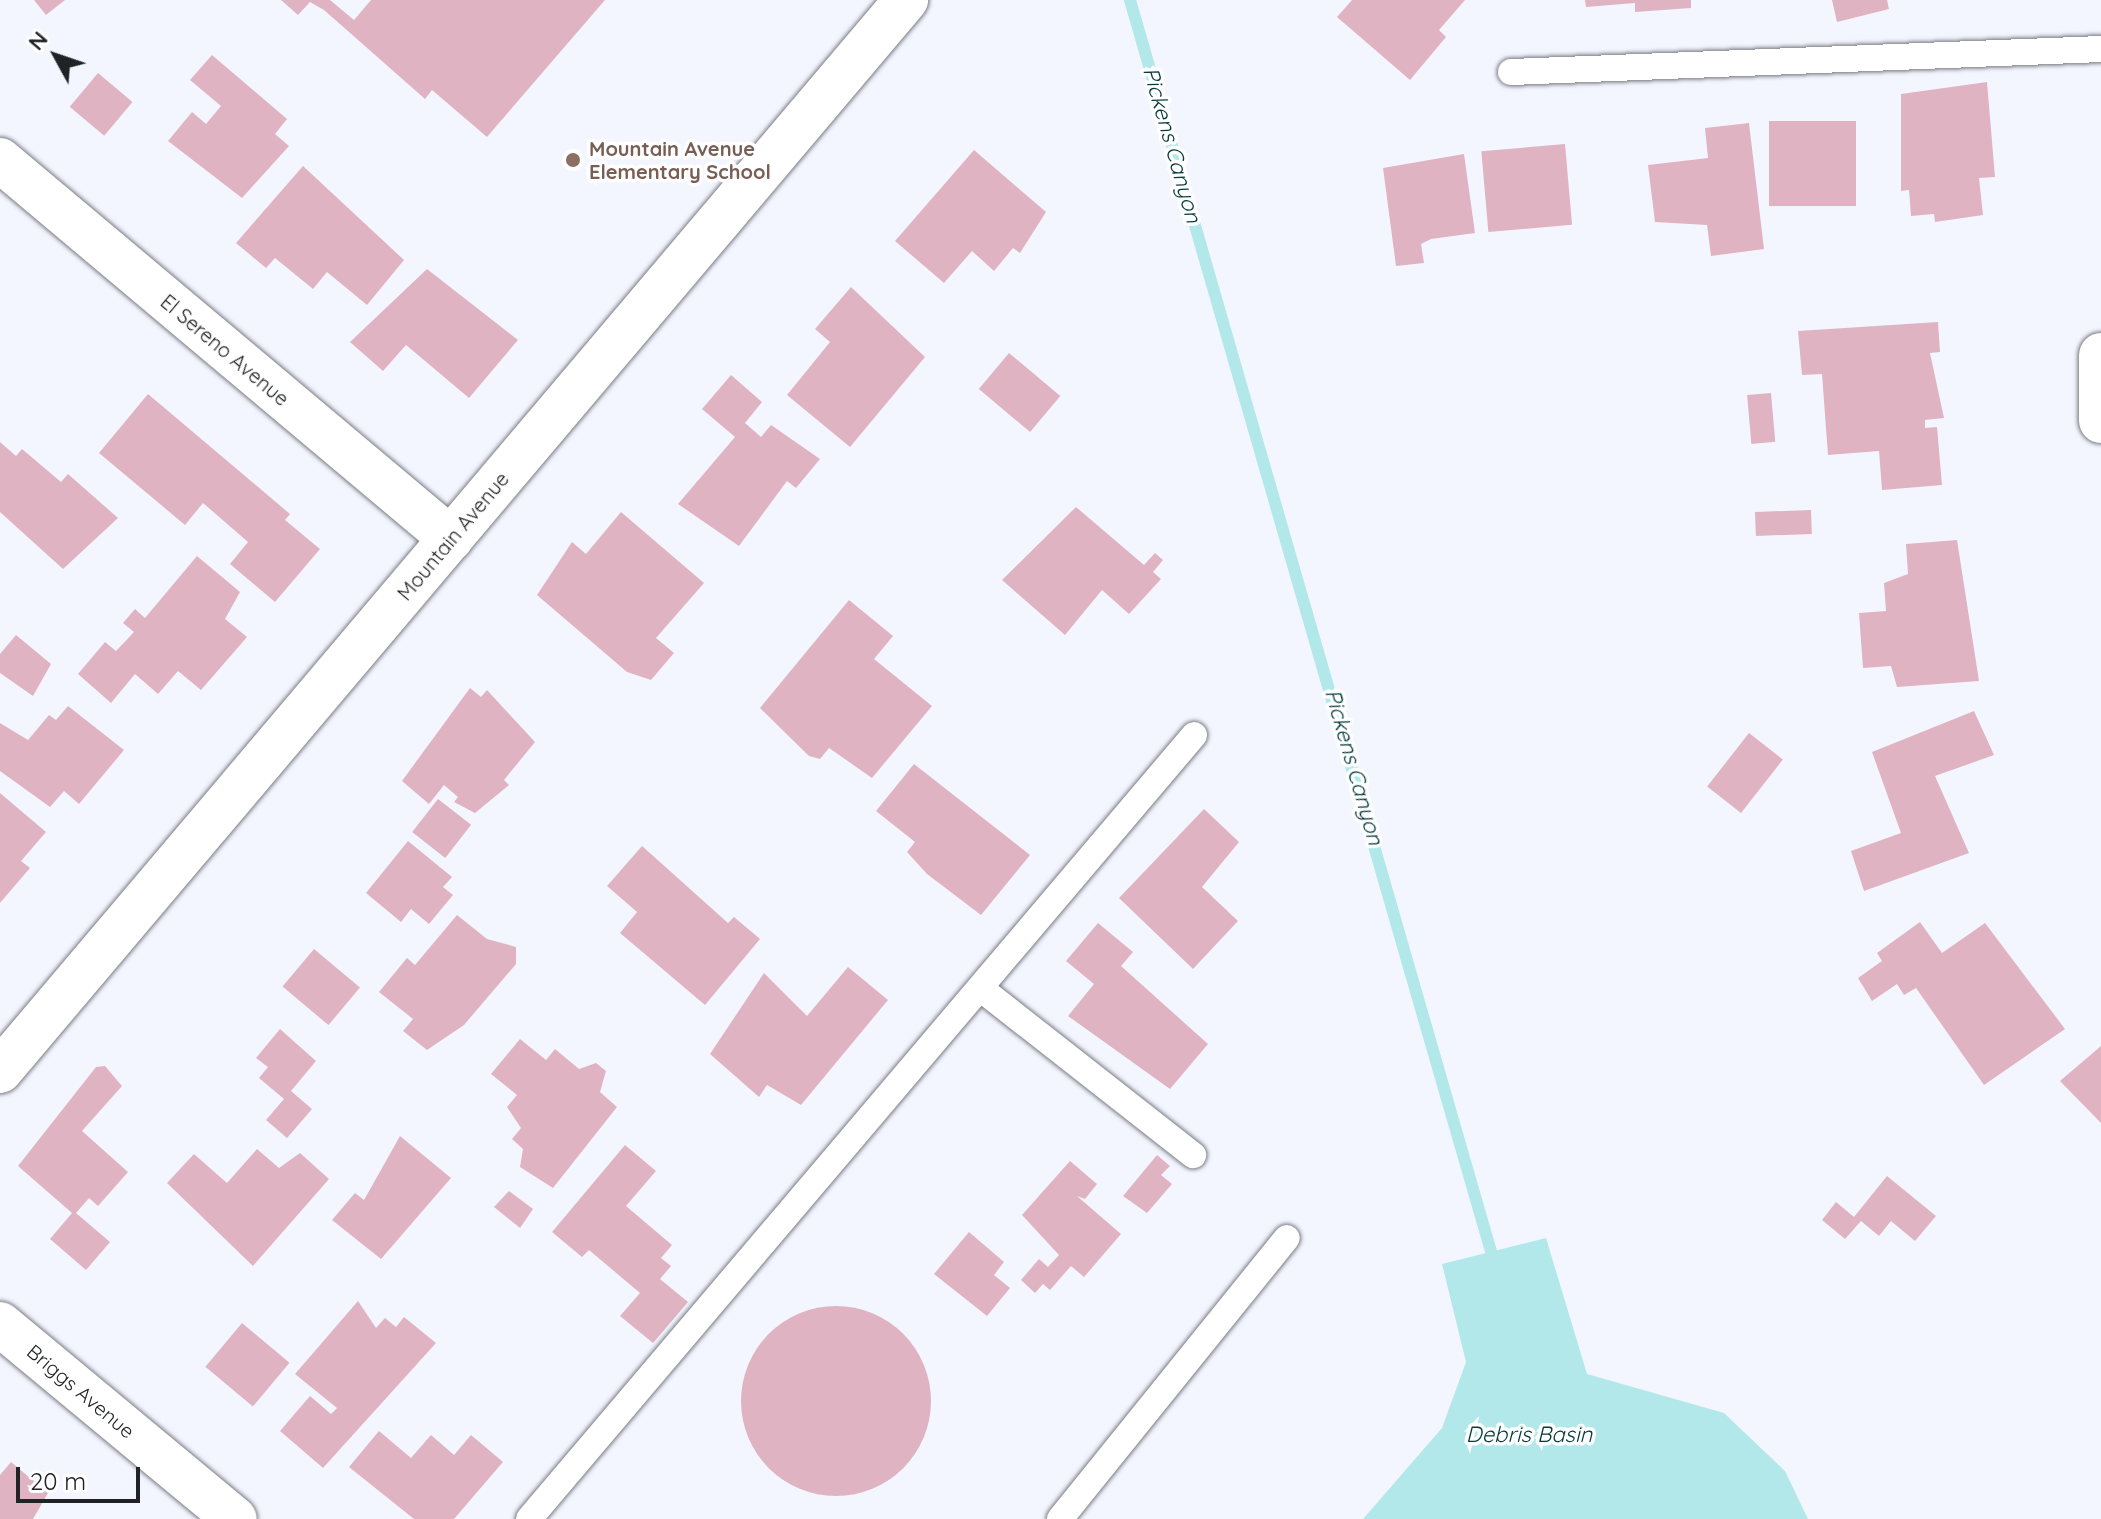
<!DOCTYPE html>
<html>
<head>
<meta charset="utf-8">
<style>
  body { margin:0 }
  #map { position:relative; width:2101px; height:1519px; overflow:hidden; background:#f4f6ff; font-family:Quicksand,sans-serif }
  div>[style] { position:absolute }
  .water>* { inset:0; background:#b2e8e9 }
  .stream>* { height:12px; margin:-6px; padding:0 6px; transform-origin:6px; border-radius:6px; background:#b2e8e9 }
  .building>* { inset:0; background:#e0b3c2; transform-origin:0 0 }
  .round { border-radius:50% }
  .roads { filter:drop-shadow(0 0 2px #7a7c83) drop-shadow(0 0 2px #7a7c83) }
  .service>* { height:26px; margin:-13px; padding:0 13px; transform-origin:13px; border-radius:13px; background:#fff }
  .minor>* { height:44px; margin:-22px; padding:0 22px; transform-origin:22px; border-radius:22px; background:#fff }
  .tertiary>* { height:44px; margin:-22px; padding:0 22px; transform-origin:22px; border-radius:22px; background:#fff }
  .dots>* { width:22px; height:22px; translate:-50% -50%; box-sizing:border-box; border:4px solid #fff; border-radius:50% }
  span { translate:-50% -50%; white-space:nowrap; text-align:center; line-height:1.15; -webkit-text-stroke:7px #fff; paint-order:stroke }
  .education-label { font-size:20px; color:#785e54; font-weight:700 }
  .left { translate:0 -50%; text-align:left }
  .street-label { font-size:20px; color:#212225 }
  .water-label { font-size:22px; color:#053a3b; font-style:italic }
  .north { position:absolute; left:16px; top:16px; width:80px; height:80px; -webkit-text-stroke:6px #fff; paint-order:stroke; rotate:310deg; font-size:22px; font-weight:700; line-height:32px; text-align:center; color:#212225 }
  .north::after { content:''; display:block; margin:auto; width:28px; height:36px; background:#212225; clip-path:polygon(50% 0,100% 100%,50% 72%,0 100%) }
  .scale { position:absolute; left:16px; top:1467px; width:124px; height:36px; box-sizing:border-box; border:4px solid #212225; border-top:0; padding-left:10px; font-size:24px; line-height:28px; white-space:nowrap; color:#212225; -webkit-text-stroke:6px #fff; paint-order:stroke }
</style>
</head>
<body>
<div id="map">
  <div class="water">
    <div style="clip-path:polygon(1546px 1238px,1587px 1374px,1724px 1413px,1785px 1471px,1808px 1519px,1363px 1519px,1442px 1428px,1466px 1362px,1442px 1264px)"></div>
  </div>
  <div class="stream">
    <div style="left:1130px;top:0;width:1317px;rotate:73.91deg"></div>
  </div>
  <div class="building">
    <div style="clip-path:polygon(34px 0,65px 0,46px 15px)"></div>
    <div style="clip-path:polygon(281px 0,330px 0,354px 20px,371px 0,605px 0,487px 137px,432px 90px,425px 99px,324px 10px,310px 2px,298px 15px)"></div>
    <div style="clip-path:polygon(1352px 0,1465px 0,1439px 30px,1446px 37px,1410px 80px,1337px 17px)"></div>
    <div style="clip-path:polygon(1585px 0,1691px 0,1691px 8px,1635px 12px,1635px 3px,1586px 7px)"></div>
    <div style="clip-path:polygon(1832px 0,1887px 0,1889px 9px,1837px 22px)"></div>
    <div style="clip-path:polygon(212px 55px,287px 119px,275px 134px,289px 146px,242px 198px,168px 141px,192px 112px,206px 124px,221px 106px,190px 80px)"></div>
    <div style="left:98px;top:73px;width:45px;height:44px;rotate:40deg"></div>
    <div style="clip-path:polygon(1987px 82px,1995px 177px,1979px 178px,1983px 215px,1935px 222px,1934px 214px,1911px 216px,1909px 190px,1901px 191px,1901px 94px)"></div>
    <div style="left:1856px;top:121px;width:85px;height:87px;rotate:90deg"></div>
    <div style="clip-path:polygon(1749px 123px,1764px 249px,1711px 256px,1707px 225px,1655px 222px,1648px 165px,1708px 158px,1705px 128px)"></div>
    <div style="left:1565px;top:144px;width:81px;height:84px;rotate:85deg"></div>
    <div style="clip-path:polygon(974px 150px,1046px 212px,1020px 253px,1013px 248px,994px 271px,972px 251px,944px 283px,895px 241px)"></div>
    <div style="clip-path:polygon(1464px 154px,1475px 233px,1431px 239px,1421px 244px,1424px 263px,1396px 266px,1383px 168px)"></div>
    <div style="clip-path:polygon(303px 166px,404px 260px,367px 305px,327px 272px,313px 289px,275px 258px,266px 268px,236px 243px)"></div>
    <div style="clip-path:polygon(427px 269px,518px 340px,469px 398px,406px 345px,383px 371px,350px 342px)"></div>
    <div style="clip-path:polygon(851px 287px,925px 357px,850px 447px,787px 395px,830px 342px,815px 329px)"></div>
    <div style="clip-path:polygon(1938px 322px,1940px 352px,1930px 353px,1944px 418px,1925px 420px,1925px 428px,1937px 427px,1942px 485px,1882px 490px,1879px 451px,1828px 455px,1822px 374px,1802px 375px,1798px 331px)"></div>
    <div style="left:1009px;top:353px;width:67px;height:47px;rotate:40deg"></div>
    <div style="clip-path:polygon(731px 375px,762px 402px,745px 423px,761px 437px,771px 425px,820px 459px,796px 488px,787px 481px,739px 546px,678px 504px,735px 437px,702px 409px)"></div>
    <div style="left:1771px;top:393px;width:49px;height:24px;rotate:85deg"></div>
    <div style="clip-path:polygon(148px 394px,290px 514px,285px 520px,320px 549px,275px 602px,230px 564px,248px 542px,203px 503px,185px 525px,99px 453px)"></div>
    <div style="clip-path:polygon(0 442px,16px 456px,22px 449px,61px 482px,68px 474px,118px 518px,63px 569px,0 512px)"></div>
    <div style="clip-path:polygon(1076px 507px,1144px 565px,1155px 553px,1163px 560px,1153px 572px,1161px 579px,1129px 614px,1102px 590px,1065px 635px,1002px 580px)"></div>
    <div style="left:1811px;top:510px;width:24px;height:56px;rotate:88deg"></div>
    <div style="clip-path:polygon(621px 512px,704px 583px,656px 638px,674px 653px,651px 680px,627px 672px,537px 595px,572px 542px,586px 554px)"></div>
    <div style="clip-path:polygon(1957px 540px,1979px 681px,1897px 687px,1891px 666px,1863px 668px,1859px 613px,1886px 611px,1884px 583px,1908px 574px,1906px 544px)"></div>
    <div style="clip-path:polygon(197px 556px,240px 592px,225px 619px,247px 637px,201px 690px,178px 671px,158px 694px,135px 674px,111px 703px,78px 674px,105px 642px,116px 651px,134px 632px,123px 623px,135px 609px,145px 618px)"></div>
    <div style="clip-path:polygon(849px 600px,893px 636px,874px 659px,932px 706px,872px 778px,829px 748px,820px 759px,809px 756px,760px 708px)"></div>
    <div style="clip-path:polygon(16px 635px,51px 664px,33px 696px,0 673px,0 654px)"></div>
    <div style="clip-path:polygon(470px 688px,481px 697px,487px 690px,535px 742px,504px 780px,509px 785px,475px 813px,454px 802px,458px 797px,444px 785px,429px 804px,402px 781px)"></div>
    <div style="clip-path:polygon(68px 706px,124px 750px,79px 804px,64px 791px,50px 807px,0 771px,0 723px,28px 740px,49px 715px,56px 720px)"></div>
    <div style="clip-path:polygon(1974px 711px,1994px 755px,1935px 776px,1969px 853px,1864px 891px,1851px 851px,1901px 833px,1872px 752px)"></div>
    <div style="left:1749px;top:733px;width:43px;height:68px;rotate:38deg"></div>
    <div style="clip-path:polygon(914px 764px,1030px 855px,981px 915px,927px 874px,907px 852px,915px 842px,876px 811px)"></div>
    <div style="clip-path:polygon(0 793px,46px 832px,21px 861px,30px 868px,0 903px)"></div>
    <div style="left:438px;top:799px;width:42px;height:42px;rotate:38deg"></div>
    <div style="clip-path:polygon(1204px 809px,1239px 842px,1202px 887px,1238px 921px,1193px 969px,1119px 898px)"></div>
    <div style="clip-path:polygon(408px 841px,452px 877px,443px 887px,453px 895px,429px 924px,411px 909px,401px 922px,366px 893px)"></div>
    <div style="clip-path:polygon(642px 846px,728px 923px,734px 917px,760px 939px,705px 1005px,620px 933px,637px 912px,607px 886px)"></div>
    <div style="clip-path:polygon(457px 915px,487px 939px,516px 947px,516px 964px,464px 1025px,427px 1050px,403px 1031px,413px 1019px,379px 992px,407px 958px,415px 965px)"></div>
    <div style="clip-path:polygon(1920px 922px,1942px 953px,1985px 923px,2065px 1029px,1984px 1085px,1916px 988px,1904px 995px,1897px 984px,1872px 1001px,1858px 978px,1882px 961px,1877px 953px)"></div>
    <div style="clip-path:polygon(1098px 923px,1133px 952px,1121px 966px,1208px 1044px,1170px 1089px,1068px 1016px,1094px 984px,1066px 961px)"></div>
    <div style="left:314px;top:949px;width:60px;height:49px;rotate:40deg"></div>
    <div style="clip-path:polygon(848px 967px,888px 1000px,801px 1105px,767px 1085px,759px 1097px,710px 1054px,764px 973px,807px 1016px)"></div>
    <div style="clip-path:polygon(280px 1029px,316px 1061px,291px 1091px,312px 1109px,287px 1138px,266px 1120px,284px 1099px,259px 1078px,268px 1067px,256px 1058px)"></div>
    <div style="clip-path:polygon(520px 1039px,546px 1060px,555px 1049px,579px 1069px,596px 1063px,606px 1071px,600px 1092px,617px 1107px,553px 1188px,520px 1167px,523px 1149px,512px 1139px,521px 1128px,507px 1107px,517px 1095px,491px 1074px)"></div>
    <div style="clip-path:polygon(2101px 1046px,2101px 1123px,2060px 1081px)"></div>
    <div style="clip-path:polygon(105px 1066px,122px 1086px,82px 1131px,128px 1172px,98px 1206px,89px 1198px,76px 1213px,110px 1242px,86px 1270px,50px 1239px,72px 1213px,18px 1166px,96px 1067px)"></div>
    <div style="clip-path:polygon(400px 1136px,451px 1178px,381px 1259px,332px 1220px,355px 1193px,364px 1200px)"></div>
    <div style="clip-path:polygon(625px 1145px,656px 1171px,626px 1206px,672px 1245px,661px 1258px,671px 1266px,660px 1279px,688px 1302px,653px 1343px,620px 1316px,640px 1293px,589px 1250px,582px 1257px,552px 1232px)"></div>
    <div style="clip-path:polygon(257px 1149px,279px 1168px,300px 1153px,329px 1179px,253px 1266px,167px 1183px,194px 1154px,227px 1183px)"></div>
    <div style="clip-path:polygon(1157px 1155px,1170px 1166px,1161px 1175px,1172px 1184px,1147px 1213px,1123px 1196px)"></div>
    <div style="clip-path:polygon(1070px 1161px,1097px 1184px,1085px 1199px,1077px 1196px,1121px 1234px,1084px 1277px,1071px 1266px,1050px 1290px,1043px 1284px,1035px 1293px,1021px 1280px,1039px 1259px,1048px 1267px,1059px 1255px,1022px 1215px)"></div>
    <div style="clip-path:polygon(1887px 1176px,1936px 1216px,1915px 1241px,1891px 1221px,1879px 1236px,1861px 1221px,1845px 1239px,1822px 1220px,1836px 1202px,1854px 1217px)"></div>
    <div style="clip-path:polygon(509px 1191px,533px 1209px,520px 1228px,494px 1207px)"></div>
    <div style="clip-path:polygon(969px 1232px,1004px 1262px,994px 1275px,1010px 1288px,987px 1316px,934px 1274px)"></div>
    <div style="clip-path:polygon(358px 1301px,376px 1328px,385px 1318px,396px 1327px,404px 1317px,436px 1343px,323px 1468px,280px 1431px,310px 1396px,331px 1414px,337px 1408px,295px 1374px)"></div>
    <div class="round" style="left:741px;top:1306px;width:190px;height:190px"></div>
    <div style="left:242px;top:1323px;width:62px;height:57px;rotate:40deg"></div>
    <div style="clip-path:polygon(379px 1431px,411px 1458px,431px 1435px,454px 1455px,471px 1435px,503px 1462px,454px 1519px,414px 1519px,349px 1467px)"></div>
    <div style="clip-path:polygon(11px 1462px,48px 1493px,33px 1519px,0 1519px,0 1475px)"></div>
  </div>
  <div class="roads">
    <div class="service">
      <div style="left:1511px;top:72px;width:590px;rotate:-2.23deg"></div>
      <div style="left:980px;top:988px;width:271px;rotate:38.1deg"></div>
      <div style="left:529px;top:1519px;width:1028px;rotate:-49.69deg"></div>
      <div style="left:1060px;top:1519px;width:361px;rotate:-51.1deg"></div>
    </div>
    <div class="minor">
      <div style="left:0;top:160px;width:589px;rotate:40.04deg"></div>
      <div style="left:0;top:1071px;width:1403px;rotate:-49.77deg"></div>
    </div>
    <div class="tertiary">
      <div style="left:2101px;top:355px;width:66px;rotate:90deg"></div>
      <div style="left:0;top:1324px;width:305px;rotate:39.7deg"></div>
    </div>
  </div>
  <div class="dots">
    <div style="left:573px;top:160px;background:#8d6e63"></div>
  </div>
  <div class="education-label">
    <span class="left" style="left:589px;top:160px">Mountain Avenue<br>Elementary School</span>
  </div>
  <div class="street-label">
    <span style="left:225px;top:350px;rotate:40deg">El Sereno Avenue</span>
    <span style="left:453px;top:536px;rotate:-50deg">Mountain Avenue</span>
    <span style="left:81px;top:1391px;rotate:40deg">Briggs Avenue</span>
  </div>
  <div class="water-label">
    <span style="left:1172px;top:145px;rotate:74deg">Pickens Canyon</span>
    <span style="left:1354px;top:767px;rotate:74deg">Pickens Canyon</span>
    <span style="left:1529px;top:1435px">Debris Basin</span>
  </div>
  <div class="north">N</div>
  <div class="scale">20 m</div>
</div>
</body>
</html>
